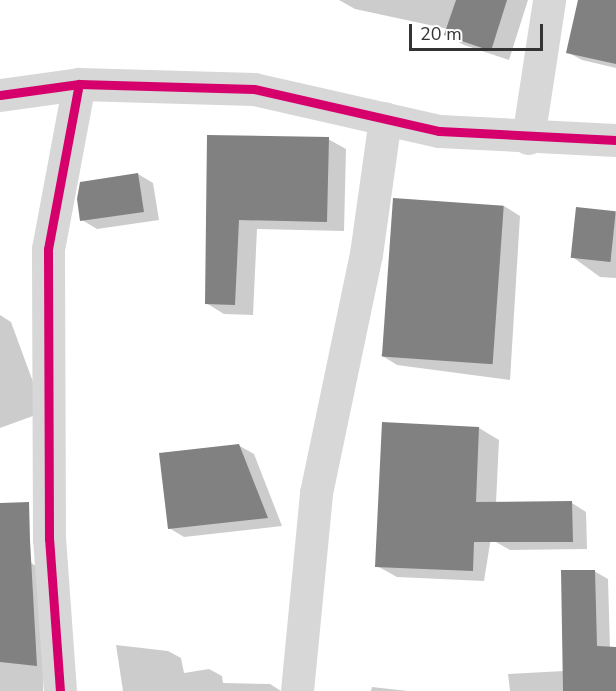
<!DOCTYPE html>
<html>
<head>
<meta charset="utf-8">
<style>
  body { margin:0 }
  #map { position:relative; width:616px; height:691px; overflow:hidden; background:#fff; font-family:"Nunito Sans",sans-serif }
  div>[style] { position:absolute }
  .shadow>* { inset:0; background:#0003 }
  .building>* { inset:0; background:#818181; transform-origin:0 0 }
  .minor>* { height:33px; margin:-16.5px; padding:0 16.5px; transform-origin:16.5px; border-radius:16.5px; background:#d7d7d7 }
  .cycleway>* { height:9px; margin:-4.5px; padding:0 4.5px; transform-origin:4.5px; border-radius:4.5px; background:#d6006c }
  span { translate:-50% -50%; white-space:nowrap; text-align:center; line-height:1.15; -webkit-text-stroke:6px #fff; paint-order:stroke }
  .scale { position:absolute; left:409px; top:24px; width:134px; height:27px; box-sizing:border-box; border:3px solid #333; border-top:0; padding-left:8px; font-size:18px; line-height:21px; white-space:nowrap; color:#333; -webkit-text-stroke:4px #fff; paint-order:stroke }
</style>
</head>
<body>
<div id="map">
  <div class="shadow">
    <div style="clip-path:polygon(339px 0,528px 0,509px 60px,464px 45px,446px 35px,448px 29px,355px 9px)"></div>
    <div style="clip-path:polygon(579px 0,616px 2px,616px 68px,582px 60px,567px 52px)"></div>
    <div style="clip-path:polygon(209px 136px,328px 139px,346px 149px,344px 231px,257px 229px,253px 315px,224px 314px,206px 303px)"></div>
    <div style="clip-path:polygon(138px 174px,153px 183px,159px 220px,97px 229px,82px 220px)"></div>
    <div style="clip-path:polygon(504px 206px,520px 216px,510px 380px,397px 365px,381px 355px)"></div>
    <div style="clip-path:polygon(616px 212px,616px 278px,600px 277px,574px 258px)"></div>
    <div style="clip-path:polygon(0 315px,11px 322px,44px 412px,0 428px)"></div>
    <div style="clip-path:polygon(384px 423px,479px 428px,499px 440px,496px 503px,572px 503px,586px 512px,587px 549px,510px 550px,494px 541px,492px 531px,484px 581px,397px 577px,377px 566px)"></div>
    <div style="clip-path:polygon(238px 445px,254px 454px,282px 526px,184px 537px,169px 528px)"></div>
    <div style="clip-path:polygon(0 559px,31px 563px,46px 572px,43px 691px,0 691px)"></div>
    <div style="clip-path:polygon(594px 571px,608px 579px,610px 648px,616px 648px,616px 691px,510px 691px,508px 674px,564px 671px)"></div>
    <div style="clip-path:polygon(116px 645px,168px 651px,181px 658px,184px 673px,209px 669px,222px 676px,223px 683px,270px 684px,281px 691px,123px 691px)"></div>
    <div style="clip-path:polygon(372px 687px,408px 691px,371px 691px)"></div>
  </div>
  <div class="building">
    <div style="clip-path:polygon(456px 0,507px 0,491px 51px,444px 35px)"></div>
    <div style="clip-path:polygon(578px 0,616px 0,616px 64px,566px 53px)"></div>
    <div style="clip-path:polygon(207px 135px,329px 137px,327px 222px,239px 220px,235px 305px,205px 304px)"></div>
    <div style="clip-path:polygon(138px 173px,144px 212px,80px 221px,77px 199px,80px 182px)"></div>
    <div style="left:393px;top:198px;width:111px;height:159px;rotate:4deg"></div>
    <div style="left:576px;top:207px;width:40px;height:51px;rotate:6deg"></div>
    <div style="clip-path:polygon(382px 422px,479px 427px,476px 502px,572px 501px,573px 542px,474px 542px,473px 571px,375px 567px)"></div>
    <div style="clip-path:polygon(239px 444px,268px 518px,168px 529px,159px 453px)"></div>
    <div style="clip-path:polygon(29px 502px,30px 540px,37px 666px,0 662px,0 503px)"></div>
    <div style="clip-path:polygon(561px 570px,595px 570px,597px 646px,616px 647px,616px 691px,563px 691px)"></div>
  </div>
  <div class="minor">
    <div style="left:0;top:95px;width:80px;rotate:-7.9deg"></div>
    <div style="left:79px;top:84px;width:175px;rotate:1.6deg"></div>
    <div style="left:254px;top:89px;width:190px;rotate:12.8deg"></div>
    <div style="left:439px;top:131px;width:177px;rotate:2.9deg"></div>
    <div style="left:528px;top:138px;width:140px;rotate:-81.3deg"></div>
    <div style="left:60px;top:691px;width:152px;rotate:-94.1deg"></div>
    <div style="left:49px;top:539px;width:290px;rotate:-90.2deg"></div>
    <div style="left:48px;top:249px;width:168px;rotate:-79.4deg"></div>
    <div style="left:297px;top:691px;width:199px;rotate:-84.5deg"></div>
    <div style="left:316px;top:493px;width:244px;rotate:-78.2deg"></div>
    <div style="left:366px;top:254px;width:137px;rotate:-82deg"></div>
  </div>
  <div class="cycleway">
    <div style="left:0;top:95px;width:80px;rotate:-7.9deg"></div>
    <div style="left:79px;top:84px;width:175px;rotate:1.6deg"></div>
    <div style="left:254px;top:89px;width:190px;rotate:12.8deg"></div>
    <div style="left:439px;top:131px;width:177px;rotate:2.9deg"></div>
    <div style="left:60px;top:691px;width:152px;rotate:-94.1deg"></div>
    <div style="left:49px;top:539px;width:290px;rotate:-90.2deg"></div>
    <div style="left:48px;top:249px;width:168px;rotate:-79.4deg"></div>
  </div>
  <div class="scale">20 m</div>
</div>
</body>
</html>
